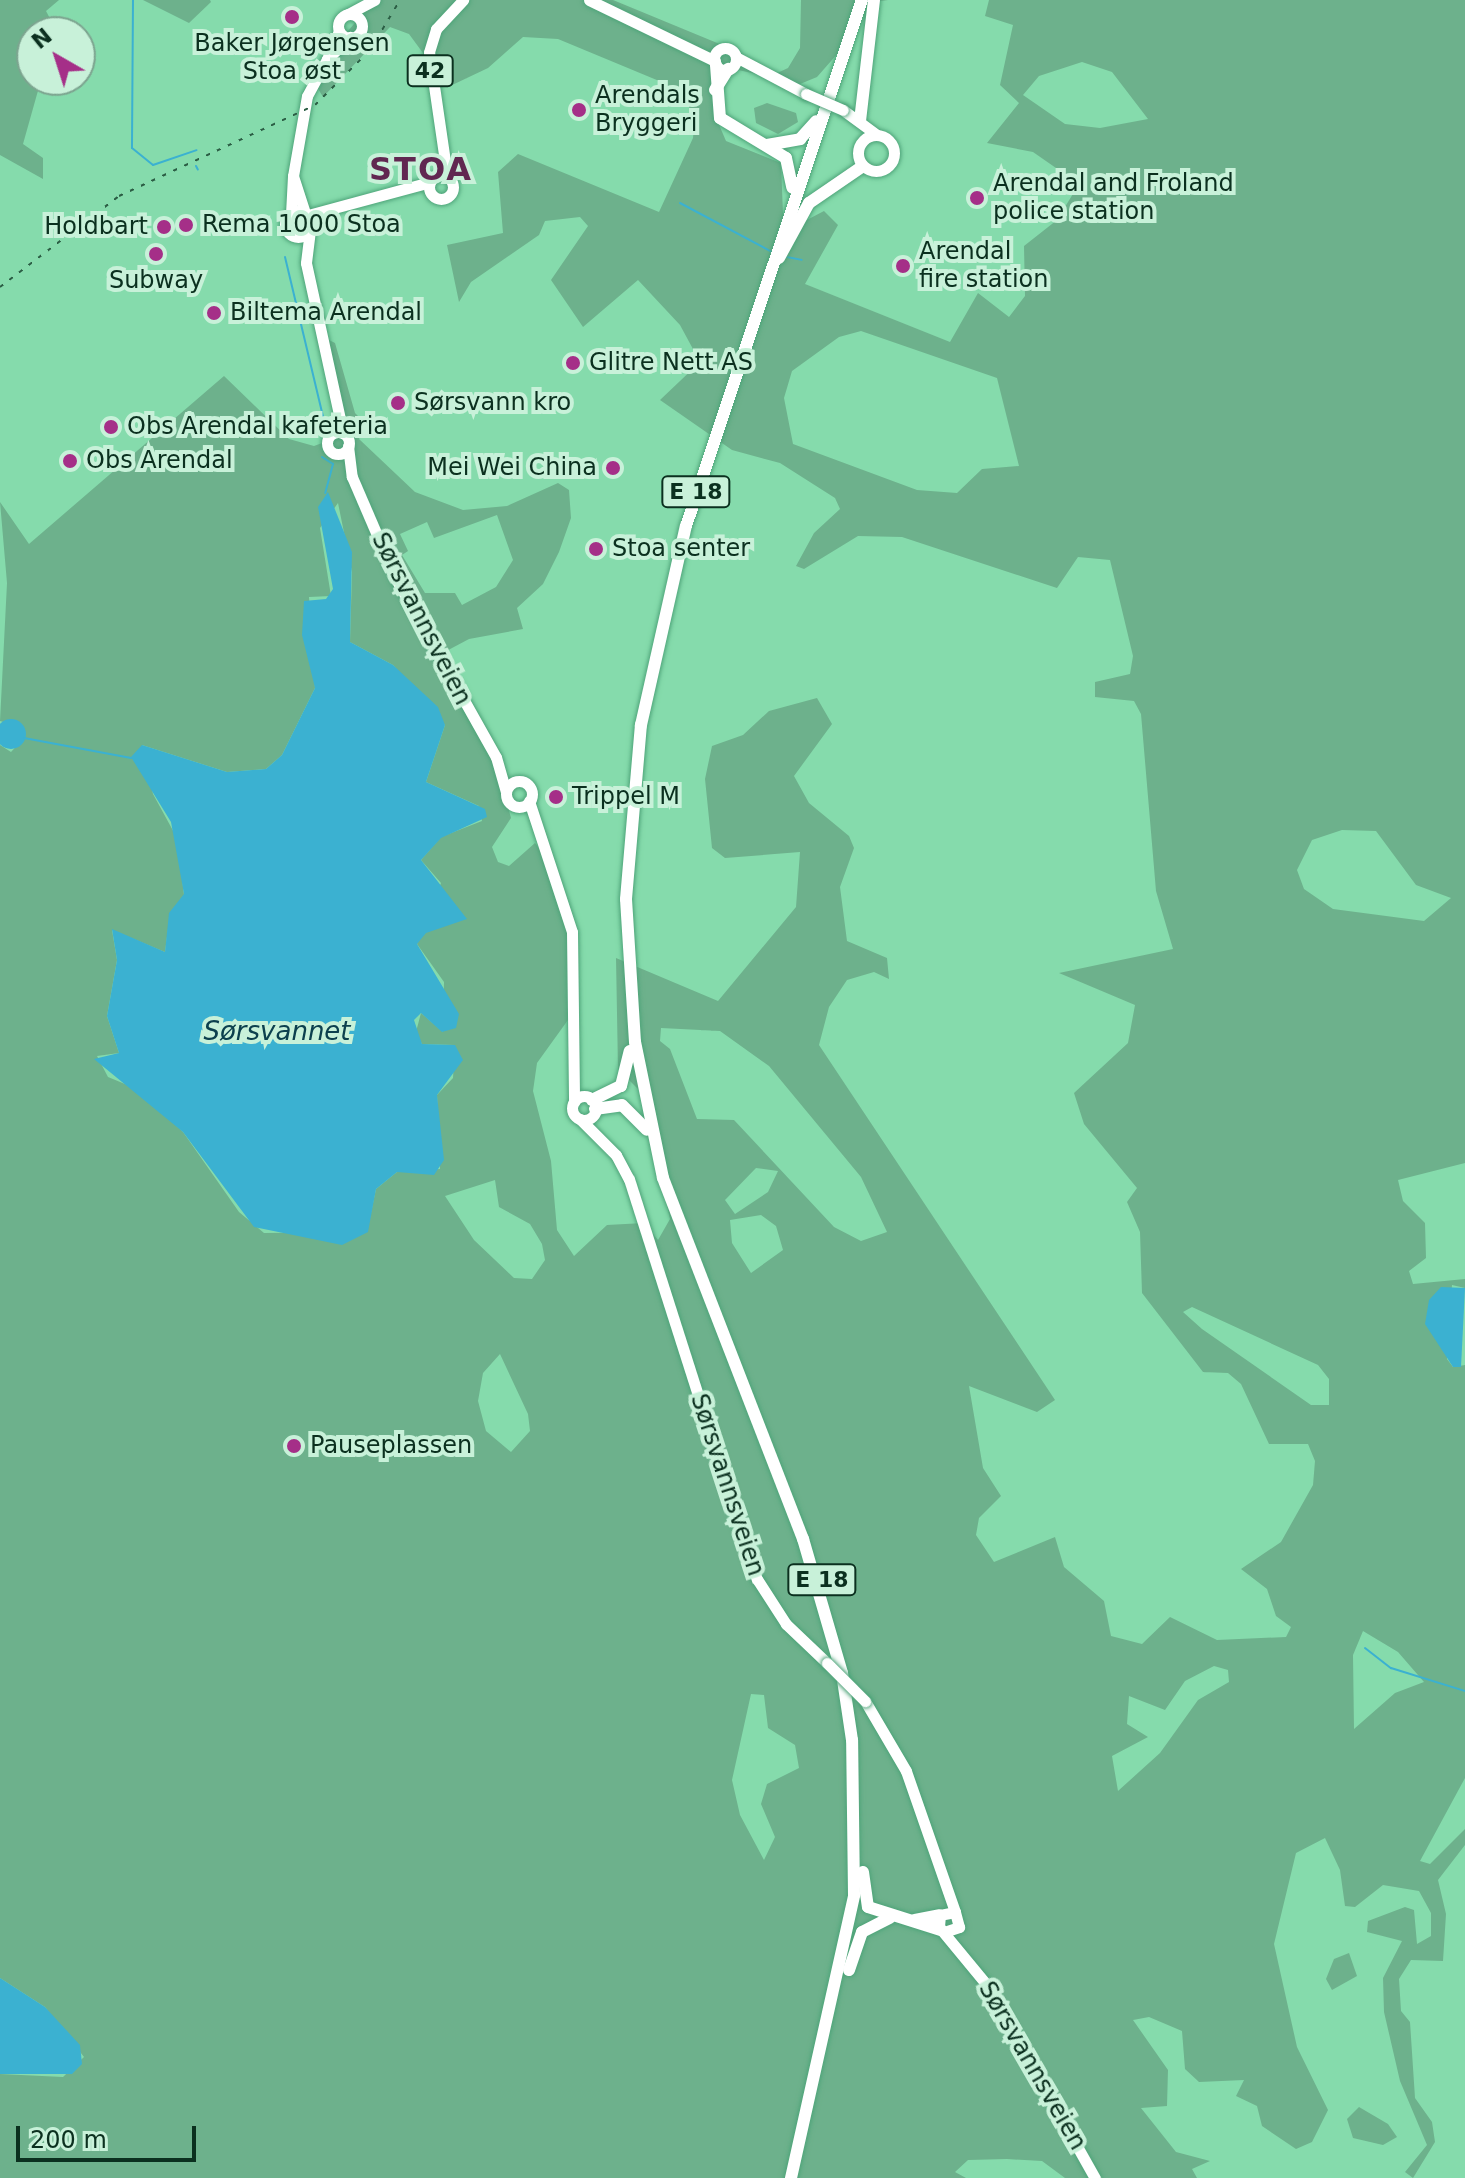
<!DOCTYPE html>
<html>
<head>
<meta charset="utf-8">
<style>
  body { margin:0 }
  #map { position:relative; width:1465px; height:2178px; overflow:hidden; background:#85dbac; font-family:"DejaVu Sans",sans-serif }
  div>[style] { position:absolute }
  .green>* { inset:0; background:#6db18c }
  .water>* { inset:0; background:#3bb1d1 }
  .round { border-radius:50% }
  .stream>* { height:2px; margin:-1px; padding:0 1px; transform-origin:1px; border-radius:1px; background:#3bb1d1 }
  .roads { filter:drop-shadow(0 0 2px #4ea479) drop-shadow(0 0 2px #4ea479) }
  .major>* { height:11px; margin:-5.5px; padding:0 5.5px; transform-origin:5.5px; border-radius:5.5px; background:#fff }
  .major>.ring { margin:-5.5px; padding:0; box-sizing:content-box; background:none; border:11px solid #fff; border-radius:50% }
  .highway>* { height:12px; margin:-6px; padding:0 6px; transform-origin:6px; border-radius:6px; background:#fff }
  .rail>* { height:2px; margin-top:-1px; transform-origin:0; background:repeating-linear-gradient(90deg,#2b5d44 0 4px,transparent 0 12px) }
  .bridges { filter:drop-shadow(0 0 2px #4ea479) drop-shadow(0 0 2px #4ea479) }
  .major-bridge>* { height:11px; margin:-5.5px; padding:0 5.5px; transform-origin:5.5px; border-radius:5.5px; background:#fff }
  .dots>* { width:22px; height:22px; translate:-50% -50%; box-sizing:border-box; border:4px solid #c8f1d9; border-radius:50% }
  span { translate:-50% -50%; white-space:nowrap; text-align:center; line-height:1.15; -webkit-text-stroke:8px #c8f1d9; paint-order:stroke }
  .shield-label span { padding:2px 6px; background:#c8f1d9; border:2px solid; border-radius:6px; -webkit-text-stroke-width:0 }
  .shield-label { font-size:22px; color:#0b301f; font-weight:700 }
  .poi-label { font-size:24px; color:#0b301f }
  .left { translate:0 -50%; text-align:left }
  .right { translate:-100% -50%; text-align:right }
  .street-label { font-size:24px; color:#0b301f }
  .water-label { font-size:26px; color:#0c404e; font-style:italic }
  .district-label { font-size:32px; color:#612751; font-weight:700; letter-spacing:2px }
  .north { position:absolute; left:16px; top:16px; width:80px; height:80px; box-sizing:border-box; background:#c8f1d9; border:2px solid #7ca48f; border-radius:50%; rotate:321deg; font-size:22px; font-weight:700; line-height:32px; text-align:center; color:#0b301f }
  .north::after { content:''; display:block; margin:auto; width:28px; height:36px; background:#a52f88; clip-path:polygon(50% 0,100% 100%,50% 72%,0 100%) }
  .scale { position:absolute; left:16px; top:2126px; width:180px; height:36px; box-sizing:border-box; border:4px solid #0b301f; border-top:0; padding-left:10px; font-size:24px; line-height:28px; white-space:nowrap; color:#0b301f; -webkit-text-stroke:6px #c8f1d9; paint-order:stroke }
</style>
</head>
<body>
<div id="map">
  <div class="green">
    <div style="clip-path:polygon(0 0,59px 0,46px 11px,55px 28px,32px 32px,32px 80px,41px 80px,23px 144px,43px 158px,43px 179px,0 155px)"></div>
    <div style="clip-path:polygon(143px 0,210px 0,211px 2px,189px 23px)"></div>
    <div style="clip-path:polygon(evenodd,375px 0,613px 0,739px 52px,773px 75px,788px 68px,800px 48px,801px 0,888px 0,867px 3px,853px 36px,817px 77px,800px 84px,734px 69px,717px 80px,714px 113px,726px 141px,781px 163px,783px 214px,801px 223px,824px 211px,838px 225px,805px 284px,950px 342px,978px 293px,1009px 317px,1025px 296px,1024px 246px,1057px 220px,1079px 184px,1033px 152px,987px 143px,1019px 103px,1000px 85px,1013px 25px,985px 16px,989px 0,1465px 0,1465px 1163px,1398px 1180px,1403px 1201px,1425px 1223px,1426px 1258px,1409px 1271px,1413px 1284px,1465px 1279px,1465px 1288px,1452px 1285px,1447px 1359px,1453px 1367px,1465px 1365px,1465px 1778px,1420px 1861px,1430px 1864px,1465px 1829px,1465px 1845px,1438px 1880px,1446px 1914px,1443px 1961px,1411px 1960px,1399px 1979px,1401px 2011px,1410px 2022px,1415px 2098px,1432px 2122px,1435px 2142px,1413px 2178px,1405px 2172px,1427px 2145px,1400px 2081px,1384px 2012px,1383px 1978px,1402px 1941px,1367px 1932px,1368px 1921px,1405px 1907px,1414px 1910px,1417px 1944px,1431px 1936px,1431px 1913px,1419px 1891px,1383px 1885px,1355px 1907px,1345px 1906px,1340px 1870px,1325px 1838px,1296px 1853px,1274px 1944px,1297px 2047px,1328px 2110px,1312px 2142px,1296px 2149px,1262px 2126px,1257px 2106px,1236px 2096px,1244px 2080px,1199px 2082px,1185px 2069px,1182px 2031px,1149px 2017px,1133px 2020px,1168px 2070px,1167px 2106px,1141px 2108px,1176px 2152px,1210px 2161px,1192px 2169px,1197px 2178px,1065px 2178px,1042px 2161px,1007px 2159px,968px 2160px,955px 2172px,966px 2178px,0 2178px,0 2074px,63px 2077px,84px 2057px,45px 2007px,0 1978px,0 745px,11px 752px,24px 738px,24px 728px,0 721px,7px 583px,0 502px,29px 544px,224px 376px,289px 439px,314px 446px,333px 439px,335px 413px,321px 336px,335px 343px,355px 413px,367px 425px,359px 439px,415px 492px,463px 510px,507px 506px,558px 483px,569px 490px,571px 518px,559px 552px,543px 584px,517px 608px,523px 629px,469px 639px,437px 656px,497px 765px,511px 818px,492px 847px,498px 862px,509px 866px,535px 843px,554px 868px,574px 938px,573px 1013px,537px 1063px,533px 1091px,551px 1161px,557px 1230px,574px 1256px,607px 1225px,644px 1223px,658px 1240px,670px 1219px,641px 1092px,618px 1069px,616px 958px,718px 1001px,796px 907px,800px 852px,725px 858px,712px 848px,705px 779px,712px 746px,743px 735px,769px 711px,817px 698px,832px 724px,794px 776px,809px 803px,849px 836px,854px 848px,840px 887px,847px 941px,887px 958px,889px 979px,874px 972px,847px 980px,829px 1007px,819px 1045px,1055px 1400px,1037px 1412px,969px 1386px,983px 1468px,1001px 1496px,979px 1518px,976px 1535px,994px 1562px,1055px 1537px,1064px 1567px,1104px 1601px,1111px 1636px,1142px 1644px,1170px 1617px,1217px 1640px,1286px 1637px,1291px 1627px,1276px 1616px,1267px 1589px,1241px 1569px,1281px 1542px,1313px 1485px,1315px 1461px,1308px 1444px,1269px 1444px,1241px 1384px,1228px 1373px,1203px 1372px,1142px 1293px,1140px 1232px,1127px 1202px,1137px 1188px,1084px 1124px,1074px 1093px,1128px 1043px,1135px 1005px,1059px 973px,1173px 949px,1156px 891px,1141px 714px,1134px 701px,1095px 697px,1095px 682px,1130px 674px,1133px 656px,1110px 560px,1078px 557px,1057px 588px,902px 537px,858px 536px,804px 569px,796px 566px,814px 533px,840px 509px,835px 498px,780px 463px,732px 450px,660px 400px,700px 362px,680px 325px,638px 280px,583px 327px,551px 280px,588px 226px,580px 217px,545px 221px,539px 235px,471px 282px,459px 302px,447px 245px,503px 233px,498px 172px,518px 154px,659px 212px,693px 138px,695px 113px,664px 83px,558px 39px,523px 37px,488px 68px,448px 87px,409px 34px,390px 27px,323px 97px,314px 82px,326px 56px,375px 0,1082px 62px,1112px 72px,1148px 119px,1100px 128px,1065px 124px,1023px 95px,1039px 76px,1082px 62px,375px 0,861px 331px,997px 378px,1019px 466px,982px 469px,957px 493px,917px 490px,793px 444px,784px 398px,792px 371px,839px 337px,861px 331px,375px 0,338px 503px,352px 572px,350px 642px,393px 665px,445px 725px,426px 782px,479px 806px,482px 821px,441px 837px,421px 860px,441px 883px,417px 944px,444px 982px,443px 1032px,421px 1013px,416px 1032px,422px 1044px,455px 1045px,453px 1078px,437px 1095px,440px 1169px,397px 1172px,376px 1189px,367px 1232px,264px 1233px,239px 1212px,183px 1132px,137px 1089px,108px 1077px,97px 1056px,119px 1053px,107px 1016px,117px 960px,112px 930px,165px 952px,170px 914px,184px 895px,177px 838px,153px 794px,142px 745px,227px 772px,266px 769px,282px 755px,315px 688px,309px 597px,331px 596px,320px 528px,338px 503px,375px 0,497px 515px,513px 560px,496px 587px,462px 605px,455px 593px,425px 593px,402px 555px,408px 551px,400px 534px,427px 522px,434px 538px,497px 515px,375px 0,1342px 830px,1376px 831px,1416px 885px,1451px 898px,1424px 921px,1333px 909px,1304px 889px,1297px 870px,1312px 840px,1342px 830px,375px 0,661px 1028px,720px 1031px,769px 1066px,861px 1177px,887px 1232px,861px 1241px,834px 1227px,734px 1120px,697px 1119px,670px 1049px,660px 1041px,661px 1028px,375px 0,756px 1168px,778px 1171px,768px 1192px,735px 1214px,725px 1200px,756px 1168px,375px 0,495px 1180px,499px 1207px,530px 1224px,542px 1244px,545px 1260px,532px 1279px,514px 1278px,474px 1240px,445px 1196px,495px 1180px,375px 0,761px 1215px,776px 1226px,783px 1250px,751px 1273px,732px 1243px,730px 1220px,761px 1215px,375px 0,1192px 1307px,1318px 1365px,1329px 1379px,1329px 1405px,1311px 1405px,1202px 1329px,1183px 1312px,1192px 1307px,375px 0,500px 1354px,528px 1414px,530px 1431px,511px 1452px,486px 1431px,478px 1401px,483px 1373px,500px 1354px,375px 0,1363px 1631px,1398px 1652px,1424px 1682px,1395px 1693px,1354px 1729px,1353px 1655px,1363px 1631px,375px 0,1214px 1666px,1228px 1670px,1229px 1682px,1198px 1700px,1160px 1753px,1118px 1791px,1112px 1756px,1148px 1737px,1127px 1724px,1129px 1696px,1165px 1710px,1185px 1681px,1214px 1666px,375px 0,751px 1694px,764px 1695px,768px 1728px,795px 1745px,799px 1768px,767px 1784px,761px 1804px,775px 1837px,764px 1860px,740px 1815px,732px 1780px,751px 1694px)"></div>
    <div style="clip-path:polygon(767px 103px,796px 113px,798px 122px,778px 134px,756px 123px,754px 108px)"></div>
    <div style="clip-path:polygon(1349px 1953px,1357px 1976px,1332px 1990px,1326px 1979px,1334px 1959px)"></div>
    <div style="clip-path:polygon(1359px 2107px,1388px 2124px,1397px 2137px,1383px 2145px,1353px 2138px,1347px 2119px)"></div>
  </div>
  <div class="water">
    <div style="clip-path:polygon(328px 492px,352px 552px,350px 642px,393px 665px,438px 707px,445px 725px,426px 782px,485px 809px,487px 817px,441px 838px,421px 860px,467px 919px,426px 933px,417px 944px,459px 1014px,456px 1028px,442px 1032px,421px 1013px,414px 1020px,422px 1044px,455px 1045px,463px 1060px,437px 1095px,444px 1160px,434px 1175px,397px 1172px,376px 1189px,368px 1232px,342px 1245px,254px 1227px,183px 1132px,94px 1059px,119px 1053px,107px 1016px,117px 960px,112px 929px,165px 952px,169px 913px,184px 894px,171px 822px,131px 757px,142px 745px,227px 772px,266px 769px,282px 755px,315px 688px,302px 635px,304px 601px,326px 599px,333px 589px,318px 507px)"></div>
    <div class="round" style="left:-4px;top:719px;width:30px;height:30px"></div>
    <div style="clip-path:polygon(1441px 1287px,1465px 1288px,1461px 1367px,1453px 1367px,1425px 1324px,1429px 1300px)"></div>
    <div style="clip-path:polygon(0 1978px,45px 2007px,80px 2045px,82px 2064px,72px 2074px,0 2074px)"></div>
  </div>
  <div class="stream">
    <div style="left:133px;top:0;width:148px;rotate:90.4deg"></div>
    <div style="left:132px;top:148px;width:27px;rotate:39deg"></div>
    <div style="left:153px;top:165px;width:46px;rotate:-18.8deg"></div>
    <div style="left:196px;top:166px;width:4px;rotate:63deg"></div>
    <div style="left:680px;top:203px;width:106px;rotate:28deg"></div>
    <div style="left:285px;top:257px;width:173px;rotate:76.6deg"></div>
    <div style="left:787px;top:257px;width:15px;rotate:11deg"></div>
    <div style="left:322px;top:457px;width:13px;rotate:32deg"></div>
    <div style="left:333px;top:464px;width:30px;rotate:105deg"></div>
    <div style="left:24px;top:738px;width:109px;rotate:10.6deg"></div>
    <div style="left:1365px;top:1648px;width:33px;rotate:38deg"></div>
    <div style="left:1391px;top:1668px;width:77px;rotate:17.3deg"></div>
  </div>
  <div class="roads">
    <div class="major">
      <div style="left:589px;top:0;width:140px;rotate:25.8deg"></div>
      <div style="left:348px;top:14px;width:30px;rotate:-28deg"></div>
      <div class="ring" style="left:338px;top:14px;width:13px;height:13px"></div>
      <div style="left:339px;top:31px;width:30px;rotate:113deg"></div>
      <div style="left:327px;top:59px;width:32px;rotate:-44deg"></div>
      <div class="ring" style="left:714px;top:48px;width:11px;height:11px"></div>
      <div style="left:736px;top:57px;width:79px;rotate:27.9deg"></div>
      <div style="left:843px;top:110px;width:42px;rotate:36.3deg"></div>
      <div class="ring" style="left:858px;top:135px;width:25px;height:25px"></div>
      <div class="ring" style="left:429px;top:175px;width:13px;height:13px"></div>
      <div style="left:447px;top:175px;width:124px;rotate:-98.3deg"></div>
      <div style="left:429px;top:52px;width:24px;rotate:-73deg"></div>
      <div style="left:436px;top:29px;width:40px;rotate:-47deg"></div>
      <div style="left:293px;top:176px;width:81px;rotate:-80.1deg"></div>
      <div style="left:307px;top:96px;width:42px;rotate:-61.6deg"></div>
      <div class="ring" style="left:285px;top:211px;width:15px;height:15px"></div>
      <div style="left:291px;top:214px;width:38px;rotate:-87deg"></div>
      <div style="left:293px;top:176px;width:39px;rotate:72deg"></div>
      <div style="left:308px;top:215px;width:126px;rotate:-15.1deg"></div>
      <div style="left:310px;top:230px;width:33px;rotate:97deg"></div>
      <div style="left:306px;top:263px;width:174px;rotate:77.7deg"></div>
      <div class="ring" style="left:327px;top:432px;width:11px;height:11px"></div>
      <div style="left:348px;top:446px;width:31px;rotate:83deg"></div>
      <div style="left:352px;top:477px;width:111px;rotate:66.7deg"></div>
      <div style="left:396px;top:579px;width:204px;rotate:60.7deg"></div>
      <div style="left:496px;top:757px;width:35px;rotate:74deg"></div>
      <div class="ring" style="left:506px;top:781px;width:15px;height:15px"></div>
      <div style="left:529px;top:801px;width:138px;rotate:71.8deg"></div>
      <div style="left:572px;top:932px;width:170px;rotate:89.3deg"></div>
      <div class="ring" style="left:572px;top:1096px;width:13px;height:13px"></div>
      <div style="left:580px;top:1119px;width:51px;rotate:45deg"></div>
      <div style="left:616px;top:1155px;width:27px;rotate:62deg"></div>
      <div style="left:629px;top:1179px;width:420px;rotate:72.3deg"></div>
      <div style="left:757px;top:1579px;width:54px;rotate:57.2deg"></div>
      <div style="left:786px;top:1624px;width:57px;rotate:43.6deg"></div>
      <div style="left:865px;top:1701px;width:81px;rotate:59.6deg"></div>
      <div style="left:906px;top:1771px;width:149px;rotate:70.8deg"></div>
      <div style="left:944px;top:1932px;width:16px;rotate:-18deg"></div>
      <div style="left:959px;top:1927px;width:16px;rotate:-105deg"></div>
      <div style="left:955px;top:1912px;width:15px;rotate:169deg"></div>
      <div style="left:940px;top:1915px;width:12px;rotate:95deg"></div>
      <div style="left:939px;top:1927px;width:74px;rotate:50.5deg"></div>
      <div style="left:986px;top:1984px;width:223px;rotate:60.7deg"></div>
    </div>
    <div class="highway">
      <div style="left:716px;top:65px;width:53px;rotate:85.7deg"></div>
      <div style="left:720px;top:118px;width:77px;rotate:31.2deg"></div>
      <div style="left:786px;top:158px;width:30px;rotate:78deg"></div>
      <div style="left:715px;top:90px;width:25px;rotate:-58deg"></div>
      <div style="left:860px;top:121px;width:122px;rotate:-83.4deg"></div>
      <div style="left:767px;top:145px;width:34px;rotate:-10deg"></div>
      <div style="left:800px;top:139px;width:24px;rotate:-48deg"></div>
      <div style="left:779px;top:258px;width:63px;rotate:-61.4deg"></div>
      <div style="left:809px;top:203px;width:65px;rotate:-34.4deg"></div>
      <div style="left:592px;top:1100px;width:32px;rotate:-26deg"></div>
      <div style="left:621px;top:1086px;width:36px;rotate:-76deg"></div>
      <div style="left:595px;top:1109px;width:27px;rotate:-8deg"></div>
      <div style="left:622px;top:1105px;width:35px;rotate:45deg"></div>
      <div style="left:863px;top:1872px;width:35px;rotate:82deg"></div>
      <div style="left:868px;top:1907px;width:77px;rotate:17.5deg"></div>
      <div style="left:915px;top:1920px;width:25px;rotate:-11deg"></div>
      <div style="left:849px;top:1970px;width:40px;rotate:-71.1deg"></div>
      <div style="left:862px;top:1932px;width:31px;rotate:-27deg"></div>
      <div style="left:791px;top:2178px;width:290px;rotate:-77.4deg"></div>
      <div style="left:854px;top:1895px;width:155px;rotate:-90.7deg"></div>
      <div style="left:852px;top:1740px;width:68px;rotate:-98.5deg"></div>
      <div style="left:842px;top:1673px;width:140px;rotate:-106.2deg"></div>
      <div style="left:803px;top:1539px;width:387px;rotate:-111.2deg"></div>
      <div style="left:663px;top:1178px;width:139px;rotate:-101.6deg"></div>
      <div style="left:635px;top:1042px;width:143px;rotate:-93.6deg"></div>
      <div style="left:626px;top:899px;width:175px;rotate:-85.1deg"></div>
      <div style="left:641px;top:725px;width:204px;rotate:-77.3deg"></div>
      <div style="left:686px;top:526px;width:555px;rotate:-71.5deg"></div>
    </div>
  </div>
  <div class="rail">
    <div style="left:0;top:287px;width:150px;rotate:-37.4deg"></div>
    <div style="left:119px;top:196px;width:216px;rotate:-24.9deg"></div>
    <div style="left:315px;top:105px;width:78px;rotate:-45deg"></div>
    <div style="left:370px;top:50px;width:58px;rotate:-59deg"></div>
  </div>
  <div class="bridges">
    <div class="major-bridge">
      <div style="left:806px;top:94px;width:40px;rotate:23.4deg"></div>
      <div style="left:827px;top:1663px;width:54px;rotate:45deg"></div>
    </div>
  </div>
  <div class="dots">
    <div style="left:292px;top:17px;background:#a52f88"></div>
    <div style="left:579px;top:110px;background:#a52f88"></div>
    <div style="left:977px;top:198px;background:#a52f88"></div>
    <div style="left:186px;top:225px;background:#a52f88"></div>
    <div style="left:164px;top:227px;background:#a52f88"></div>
    <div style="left:156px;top:254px;background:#a52f88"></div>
    <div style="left:903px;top:266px;background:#a52f88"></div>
    <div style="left:214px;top:313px;background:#a52f88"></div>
    <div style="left:573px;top:363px;background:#a52f88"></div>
    <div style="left:398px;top:403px;background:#a52f88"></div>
    <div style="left:111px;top:427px;background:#a52f88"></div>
    <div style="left:70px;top:461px;background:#a52f88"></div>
    <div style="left:613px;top:468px;background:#a52f88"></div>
    <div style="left:596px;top:549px;background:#a52f88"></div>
    <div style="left:556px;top:797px;background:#a52f88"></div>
    <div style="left:294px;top:1446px;background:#a52f88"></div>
  </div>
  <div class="shield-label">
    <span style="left:430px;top:71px">42</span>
    <span style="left:696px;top:492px">E 18</span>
    <span style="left:822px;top:1580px">E 18</span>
  </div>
  <div class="poi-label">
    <span style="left:292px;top:58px">Baker Jørgensen<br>Stoa øst</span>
    <span class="left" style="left:595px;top:110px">Arendals<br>Bryggeri</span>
    <span class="left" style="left:993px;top:198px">Arendal and Froland<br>police station</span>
    <span class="left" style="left:202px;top:225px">Rema 1000 Stoa</span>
    <span class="right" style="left:148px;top:227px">Holdbart</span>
    <span class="left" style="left:919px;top:266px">Arendal<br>fire station</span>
    <span style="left:156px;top:281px">Subway</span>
    <span class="left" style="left:230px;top:313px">Biltema Arendal</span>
    <span class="left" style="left:589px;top:363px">Glitre Nett AS</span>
    <span class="left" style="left:414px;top:403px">Sørsvann kro</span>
    <span class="left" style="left:127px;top:427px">Obs Arendal kafeteria</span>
    <span class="left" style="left:86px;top:461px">Obs Arendal</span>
    <span class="right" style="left:597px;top:468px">Mei Wei China</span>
    <span class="left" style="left:612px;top:549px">Stoa senter</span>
    <span class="left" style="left:572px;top:797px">Trippel M</span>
    <span class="left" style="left:310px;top:1446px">Pauseplassen</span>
  </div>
  <div class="street-label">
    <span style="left:421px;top:619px;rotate:63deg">Sørsvannsveien</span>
    <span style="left:727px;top:1485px;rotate:72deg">Sørsvannsveien</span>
    <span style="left:1032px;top:2066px;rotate:60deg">Sørsvannsveien</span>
  </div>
  <div class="water-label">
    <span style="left:277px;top:1032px">Sørsvannet</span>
  </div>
  <div class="district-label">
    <span style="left:421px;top:169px">STOA</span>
  </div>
  <div class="north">N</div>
  <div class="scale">200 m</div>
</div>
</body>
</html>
